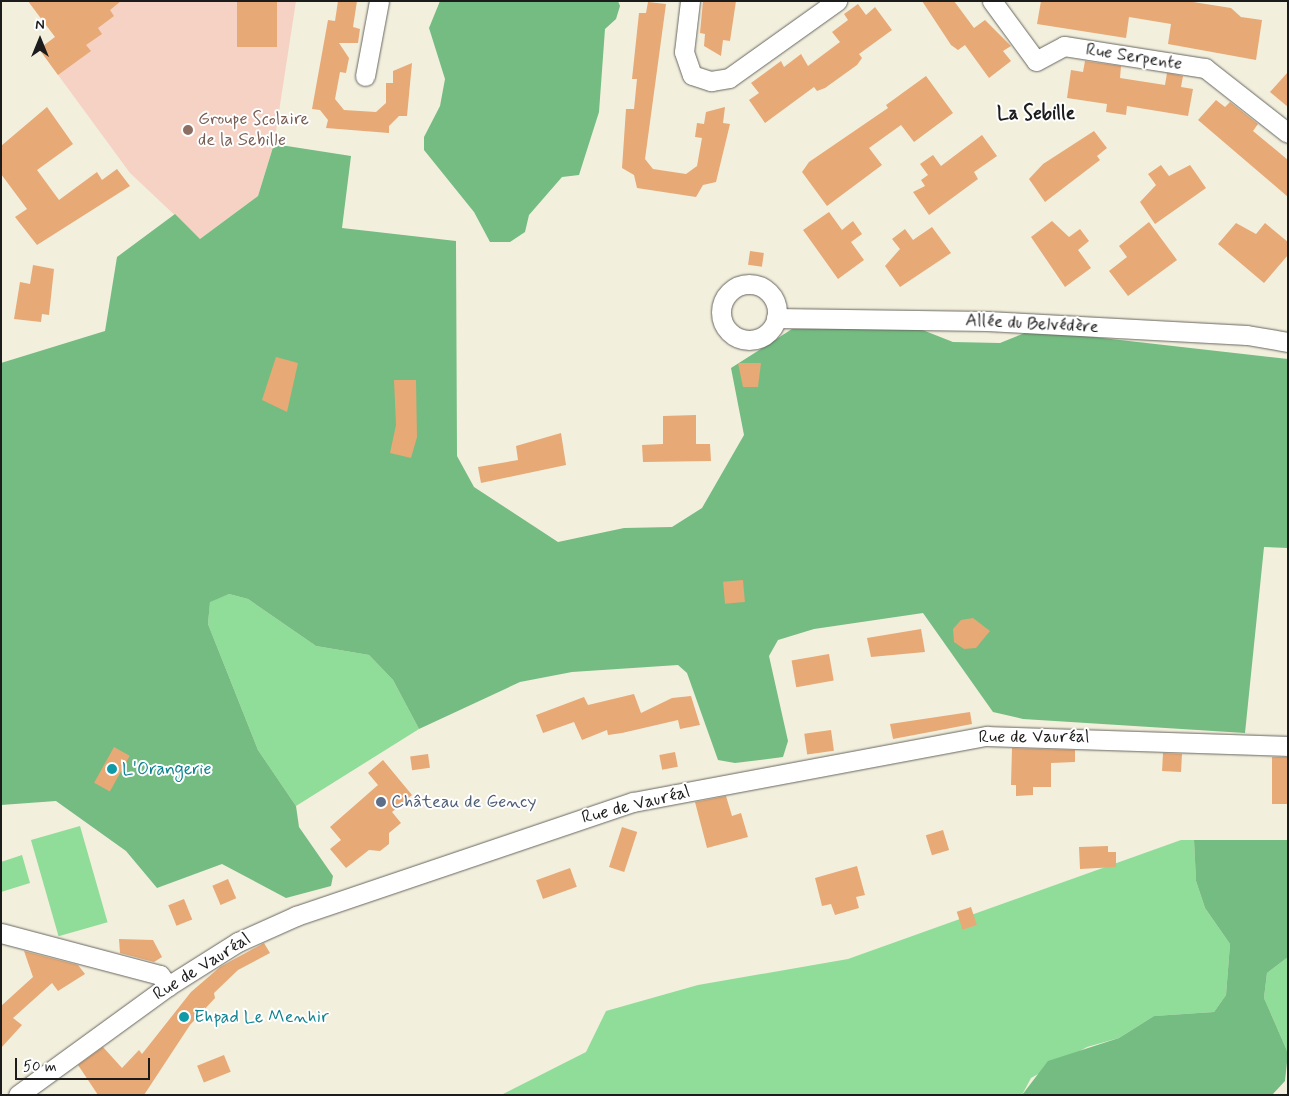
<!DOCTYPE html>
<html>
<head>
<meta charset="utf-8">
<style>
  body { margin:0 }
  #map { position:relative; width:1289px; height:1096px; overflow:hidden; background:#f3efdd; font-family:Mynerve,sans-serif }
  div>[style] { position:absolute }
  .built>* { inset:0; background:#f6d2c4 }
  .green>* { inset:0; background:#90dc99; transform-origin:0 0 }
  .forest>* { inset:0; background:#74bc81 }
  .building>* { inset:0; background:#e7a976; transform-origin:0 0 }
  .roads { filter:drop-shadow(0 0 1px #676660) drop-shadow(0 0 1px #676660) }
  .minor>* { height:19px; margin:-9.5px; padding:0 9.5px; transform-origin:9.5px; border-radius:9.5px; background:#fff }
  .minor>.ring { margin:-9.5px; padding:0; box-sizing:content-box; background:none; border:19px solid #fff; border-radius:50% }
  .dots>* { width:14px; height:14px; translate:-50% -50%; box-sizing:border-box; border:2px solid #fff; border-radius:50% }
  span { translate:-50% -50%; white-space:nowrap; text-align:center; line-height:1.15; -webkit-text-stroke:4px #fff; paint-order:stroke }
  .street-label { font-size:18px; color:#1c1c1c }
  .education-label { font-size:18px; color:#785e54 }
  .left { translate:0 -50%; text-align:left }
  .culture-label { font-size:18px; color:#0d838f }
  .service-label { font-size:18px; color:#4e5e75 }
  .neighbourhood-label { font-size:19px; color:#1c1c1c; font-weight:700 }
  .frame { position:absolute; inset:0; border:2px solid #1c1c1c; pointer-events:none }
  .north { position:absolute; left:15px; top:15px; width:50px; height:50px; -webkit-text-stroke:4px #fff; paint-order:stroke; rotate:0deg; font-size:14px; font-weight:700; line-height:20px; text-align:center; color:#1c1c1c }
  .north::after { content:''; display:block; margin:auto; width:18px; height:22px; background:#1c1c1c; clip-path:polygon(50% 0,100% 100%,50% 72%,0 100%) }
  .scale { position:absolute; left:15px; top:1058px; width:135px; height:22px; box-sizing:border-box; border:2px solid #1c1c1c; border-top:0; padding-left:6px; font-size:15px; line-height:18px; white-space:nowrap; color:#1c1c1c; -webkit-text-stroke:4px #fff; paint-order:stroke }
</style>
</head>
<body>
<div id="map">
  <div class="built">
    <div style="clip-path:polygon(34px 1px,296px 1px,274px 144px,258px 196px,200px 239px,130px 173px,39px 49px,67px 28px,48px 28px,30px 4px)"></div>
  </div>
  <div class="green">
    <div style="clip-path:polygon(229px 594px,248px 599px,316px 646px,369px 655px,393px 680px,419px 729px,296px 806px,258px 750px,208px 624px,210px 601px)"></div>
    <div style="left:80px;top:826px;width:100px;height:51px;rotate:74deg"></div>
    <div style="clip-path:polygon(1181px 840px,1194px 840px,1196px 881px,1205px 908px,1230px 944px,1226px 995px,1214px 1012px,1154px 1016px,1119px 1038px,1087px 1047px,1031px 1078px,1022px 1095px,501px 1095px,586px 1052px,606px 1011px,698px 985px,848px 959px)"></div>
    <div style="clip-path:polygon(22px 855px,30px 883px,1px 892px,1px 862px)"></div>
    <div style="clip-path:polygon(1288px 957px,1288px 1053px,1264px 998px,1267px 973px)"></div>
  </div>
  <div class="forest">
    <div style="clip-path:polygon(440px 1px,618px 1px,620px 6px,616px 19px,605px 29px,599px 112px,579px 175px,562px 177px,529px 215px,525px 232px,510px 242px,490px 242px,474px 212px,424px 150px,424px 137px,440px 106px,445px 79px,429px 28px)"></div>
    <div style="clip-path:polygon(274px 144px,351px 156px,342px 228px,456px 241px,457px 456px,474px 487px,558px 542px,624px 528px,672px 527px,702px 508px,744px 435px,731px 368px,792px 329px,920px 329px,953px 342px,1000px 343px,1032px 330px,1288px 359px,1288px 548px,1264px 547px,1245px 733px,1023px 719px,993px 712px,923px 613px,814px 629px,778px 640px,769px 656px,788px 741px,783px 757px,735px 763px,718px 760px,687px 673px,678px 665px,572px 672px,520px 682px,419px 729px,393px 680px,369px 655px,316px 646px,248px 599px,229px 594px,210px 602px,208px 624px,258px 750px,296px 806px,299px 827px,333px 876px,331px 886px,286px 898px,222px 864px,157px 888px,126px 851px,56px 801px,1px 805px,1px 363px,105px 331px,117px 257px,175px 214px,200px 239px,258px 196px)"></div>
    <div style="clip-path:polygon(1194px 840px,1288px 840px,1288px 957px,1267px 973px,1264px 998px,1288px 1053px,1285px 1081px,1272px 1095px,1022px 1095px,1048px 1061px,1119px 1038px,1154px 1016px,1214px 1012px,1226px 995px,1230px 944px,1205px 908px,1196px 881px)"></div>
  </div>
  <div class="building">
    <div style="clip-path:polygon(28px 1px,121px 1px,110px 10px,114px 16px,98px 28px,102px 34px,86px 45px,91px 51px,58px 75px,39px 49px,55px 37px)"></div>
    <div style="left:237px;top:1px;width:40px;height:46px"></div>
    <div style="clip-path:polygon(338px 1px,357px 1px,353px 27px,360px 29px,358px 43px,339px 43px,349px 58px,346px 73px,340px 72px,335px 99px,344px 110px,376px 112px,386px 103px,386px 83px,393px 83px,393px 71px,412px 63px,407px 116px,399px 116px,389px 126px,389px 133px,326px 128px,328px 120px,320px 110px,312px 109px,328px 20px,335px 21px)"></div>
    <div style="clip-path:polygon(703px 1px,736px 1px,730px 41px,723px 40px,721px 56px,704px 46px,705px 34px,700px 33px)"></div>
    <div style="clip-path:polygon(922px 1px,954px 1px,974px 28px,985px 20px,1011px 46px,1003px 51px,1011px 61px,989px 78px,965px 45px,958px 50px,951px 45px)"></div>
    <div style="clip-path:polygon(1041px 1px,1187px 1px,1231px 8px,1241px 17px,1262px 20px,1256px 60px,1168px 44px,1171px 24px,1129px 17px,1126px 38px,1037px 24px)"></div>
    <div style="clip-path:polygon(648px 2px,666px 4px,645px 159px,653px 169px,686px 174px,697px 166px,702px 138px,695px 137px,697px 123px,704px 124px,706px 112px,725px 107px,723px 123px,730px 124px,716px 182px,703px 185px,696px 197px,637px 188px,634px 175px,622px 168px,626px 109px,634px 109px,637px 79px,632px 79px,639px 13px,646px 13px)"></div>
    <div style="clip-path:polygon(858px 4px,866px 15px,875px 7px,892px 30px,859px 54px,862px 58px,857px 65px,825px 88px,817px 91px,814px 87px,765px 123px,749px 100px,759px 93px,751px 83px,781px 61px,784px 67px,801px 54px,808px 66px,840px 42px,832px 32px,848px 20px,844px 14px)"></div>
    <div style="clip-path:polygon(1085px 61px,1121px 66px,1120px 78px,1165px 85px,1167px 73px,1183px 76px,1181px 87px,1193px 89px,1188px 116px,1127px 106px,1126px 115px,1106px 112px,1107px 104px,1067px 98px,1071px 70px,1083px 72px)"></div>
    <div style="clip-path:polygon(1288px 72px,1288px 107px,1270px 92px)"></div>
    <div style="clip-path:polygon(926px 76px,953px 113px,914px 142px,901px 125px,869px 148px,882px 165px,827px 206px,802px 172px,809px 162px,888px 108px,886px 105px)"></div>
    <div style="clip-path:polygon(1216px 100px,1225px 107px,1230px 102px,1258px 124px,1253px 131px,1288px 160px,1288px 197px,1198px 120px)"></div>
    <div style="clip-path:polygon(47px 107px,73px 144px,37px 170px,59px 200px,97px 172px,102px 180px,117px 169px,130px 186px,37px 245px,15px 217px,27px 209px,1px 174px,1px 146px)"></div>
    <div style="clip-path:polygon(1094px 131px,1107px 148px,1097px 156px,1100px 160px,1045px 202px,1029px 179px,1043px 164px)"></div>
    <div style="clip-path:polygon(982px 135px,997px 156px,974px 172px,978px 179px,929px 215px,913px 192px,925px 186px,921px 180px,928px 175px,920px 164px,933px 155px,941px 166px)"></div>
    <div style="clip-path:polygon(1161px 165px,1169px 176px,1190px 165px,1206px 188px,1155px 224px,1140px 202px,1156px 185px,1148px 174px)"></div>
    <div style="clip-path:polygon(829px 212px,842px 230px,853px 221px,862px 234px,851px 242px,864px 260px,838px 279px,803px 230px)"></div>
    <div style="clip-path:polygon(1052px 221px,1069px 237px,1080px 229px,1089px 241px,1078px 250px,1091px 268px,1065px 287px,1031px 237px)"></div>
    <div style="clip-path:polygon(1149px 222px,1177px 260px,1128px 296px,1109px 271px,1127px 257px,1119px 246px)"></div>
    <div style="clip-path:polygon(1236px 223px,1256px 234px,1265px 223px,1288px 242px,1288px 255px,1264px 283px,1218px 244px)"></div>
    <div style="clip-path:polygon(932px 227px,951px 253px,900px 287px,885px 266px,900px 249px,892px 239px,905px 229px,913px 240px)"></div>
    <div style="left:750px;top:251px;width:14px;height:14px;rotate:8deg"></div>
    <div style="clip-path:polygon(33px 265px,54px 269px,49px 315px,42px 314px,41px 322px,14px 319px,20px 282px,30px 284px)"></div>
    <div style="clip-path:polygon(276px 357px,298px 363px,287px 412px,262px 400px)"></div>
    <div style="clip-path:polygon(738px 363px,761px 363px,758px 387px,743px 387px)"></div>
    <div style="clip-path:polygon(394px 380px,416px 380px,417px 437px,411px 458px,390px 453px,396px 425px)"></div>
    <div style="clip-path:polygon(696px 415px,696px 444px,710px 444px,711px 461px,643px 462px,642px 445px,663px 444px,663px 416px)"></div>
    <div style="clip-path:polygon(561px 433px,566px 465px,481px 483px,478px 467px,518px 460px,516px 446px)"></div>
    <div style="left:743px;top:580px;width:22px;height:20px;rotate:85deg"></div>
    <div style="clip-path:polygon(973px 618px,990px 631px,976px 648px,964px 649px,954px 642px,953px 629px,961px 620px)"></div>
    <div style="clip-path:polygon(921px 629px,925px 652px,871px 657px,867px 638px)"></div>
    <div style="left:829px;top:654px;width:27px;height:38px;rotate:80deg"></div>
    <div style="clip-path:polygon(634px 694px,641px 713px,672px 698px,691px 696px,700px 725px,680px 729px,678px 720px,622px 733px,608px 735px,607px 730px,582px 740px,574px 722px,543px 733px,536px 715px,584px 697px,588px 705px)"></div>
    <div style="clip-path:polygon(970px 712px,972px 724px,893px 739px,890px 724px)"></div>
    <div style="left:831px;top:730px;width:21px;height:27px;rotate:82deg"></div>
    <div style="left:114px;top:747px;width:18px;height:41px;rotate:29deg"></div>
    <div style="clip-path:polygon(1012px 748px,1075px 750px,1075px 762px,1051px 763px,1051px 787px,1033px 787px,1033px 795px,1016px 796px,1016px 785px,1011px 785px)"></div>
    <div style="left:675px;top:752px;width:15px;height:16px;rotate:79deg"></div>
    <div style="left:1163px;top:753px;width:19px;height:18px;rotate:3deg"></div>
    <div style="left:428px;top:754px;width:14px;height:18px;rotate:82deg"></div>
    <div style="left:1272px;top:757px;width:16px;height:47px"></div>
    <div style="clip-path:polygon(383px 760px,412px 795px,392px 812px,401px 823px,389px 833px,389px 844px,380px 851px,369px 850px,346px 868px,330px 849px,341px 840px,330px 827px,378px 785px,368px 773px)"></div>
    <div style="clip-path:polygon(726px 796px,732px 816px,741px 813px,748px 837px,707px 848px,695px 802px)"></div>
    <div style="left:622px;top:827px;width:16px;height:42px;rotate:18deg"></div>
    <div style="left:943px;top:830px;width:21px;height:18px;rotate:73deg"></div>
    <div style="clip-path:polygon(1108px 846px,1108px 852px,1116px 852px,1116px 867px,1080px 869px,1079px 847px)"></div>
    <div style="clip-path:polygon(857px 866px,865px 895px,856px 897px,859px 908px,835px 915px,831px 904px,822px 906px,815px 878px)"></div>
    <div style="left:570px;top:868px;width:20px;height:36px;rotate:70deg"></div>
    <div style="left:228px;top:879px;width:21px;height:17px;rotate:67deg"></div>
    <div style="left:184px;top:899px;width:22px;height:17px;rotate:68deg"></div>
    <div style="left:971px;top:907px;width:19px;height:15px;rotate:72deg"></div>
    <div style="clip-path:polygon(119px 939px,153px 940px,162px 957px,154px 962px,120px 953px)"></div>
    <div style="clip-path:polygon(264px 943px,270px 953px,238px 970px,214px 993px,215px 998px,190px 1025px,144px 1095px,98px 1095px,78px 1065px,103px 1047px,122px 1068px,139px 1050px,142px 1054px,191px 992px,220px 967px)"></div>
    <div style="clip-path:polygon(24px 951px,78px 965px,85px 974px,58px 991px,52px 983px,13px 1018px,22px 1025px,1px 1048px,1px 1006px,33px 977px)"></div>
    <div style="left:224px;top:1055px;width:18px;height:29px;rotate:68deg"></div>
  </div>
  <div class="roads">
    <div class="minor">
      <div style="left:690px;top:1px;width:51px;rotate:96.7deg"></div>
      <div style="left:684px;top:52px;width:24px;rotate:71deg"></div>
      <div style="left:692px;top:75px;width:20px;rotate:18deg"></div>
      <div style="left:711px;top:81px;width:18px;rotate:-9deg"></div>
      <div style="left:729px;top:78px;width:133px;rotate:-35.5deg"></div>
      <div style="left:992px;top:1px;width:74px;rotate:53.7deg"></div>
      <div style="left:1036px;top:61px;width:32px;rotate:-28deg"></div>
      <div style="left:1064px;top:46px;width:143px;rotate:8.9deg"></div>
      <div style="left:1205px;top:68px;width:105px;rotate:38.1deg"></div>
      <div style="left:365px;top:76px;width:76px;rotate:-79.4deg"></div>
      <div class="ring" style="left:721px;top:284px;width:37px;height:37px"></div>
      <div style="left:776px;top:318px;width:211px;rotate:0.8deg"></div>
      <div style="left:987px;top:321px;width:260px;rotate:3.1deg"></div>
      <div style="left:1247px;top:335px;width:42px;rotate:9.7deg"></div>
      <div style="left:1px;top:933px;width:164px;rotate:14.8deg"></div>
      <div style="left:160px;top:975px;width:14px;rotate:54deg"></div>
      <div style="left:18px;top:1095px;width:185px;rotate:-36deg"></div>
      <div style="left:168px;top:986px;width:83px;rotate:-32.2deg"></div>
      <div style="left:238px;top:942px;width:64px;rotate:-24.1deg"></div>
      <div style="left:296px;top:916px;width:356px;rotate:-18.7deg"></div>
      <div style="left:633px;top:802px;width:360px;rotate:-10.6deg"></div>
      <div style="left:987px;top:736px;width:301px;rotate:1.9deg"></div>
    </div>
  </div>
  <div class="dots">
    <div style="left:188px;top:130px;background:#8d6e63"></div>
    <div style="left:112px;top:769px;background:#0f9aa8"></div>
    <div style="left:381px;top:802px;background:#5c6f8a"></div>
    <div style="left:184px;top:1017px;background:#0f9aa8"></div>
  </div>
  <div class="street-label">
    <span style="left:1134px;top:57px;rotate:9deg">Rue Serpente</span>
    <span style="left:1032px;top:324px;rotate:3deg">Allée du Belvédère</span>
    <span style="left:1034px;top:737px">Rue de Vauréal</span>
    <span style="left:636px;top:805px;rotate:-14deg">Rue de Vauréal</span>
    <span style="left:202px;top:967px;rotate:-32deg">Rue de Vauréal</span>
  </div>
  <div class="education-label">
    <span class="left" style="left:198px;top:130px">Groupe Scolaire<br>de la Sebille</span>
  </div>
  <div class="culture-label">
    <span class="left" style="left:122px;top:769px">L'Orangerie</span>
    <span class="left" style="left:194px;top:1017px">Ehpad Le Menhir</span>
  </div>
  <div class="service-label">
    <span class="left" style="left:391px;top:802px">Château de Gency</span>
  </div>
  <div class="neighbourhood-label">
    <span style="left:1036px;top:114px">La Sebille</span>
  </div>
  <div class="frame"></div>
  <div class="north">N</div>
  <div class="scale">50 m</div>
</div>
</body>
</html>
